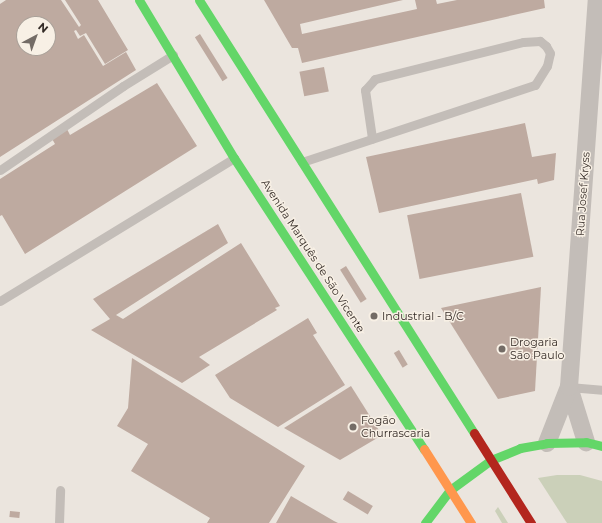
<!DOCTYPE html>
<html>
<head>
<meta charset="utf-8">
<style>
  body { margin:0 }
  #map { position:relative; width:602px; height:523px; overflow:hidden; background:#ebe5de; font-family:Montserrat,sans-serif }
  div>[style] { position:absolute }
  .green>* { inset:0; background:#cbd0b9 }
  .building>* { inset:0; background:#beaaa0; transform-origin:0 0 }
  .lane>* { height:9px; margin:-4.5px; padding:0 4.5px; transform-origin:4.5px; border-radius:4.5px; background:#c3bdb8 }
  .street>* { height:18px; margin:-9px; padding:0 9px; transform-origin:9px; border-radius:9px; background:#c3bdb8 }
  .fast>* { height:9px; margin:-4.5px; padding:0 4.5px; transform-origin:4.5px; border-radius:4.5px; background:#63d668 }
  .slow>* { height:9px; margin:-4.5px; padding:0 4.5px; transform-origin:4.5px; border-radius:4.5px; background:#ff974d }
  .jam>* { height:9px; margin:-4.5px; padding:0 4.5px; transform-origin:4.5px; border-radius:4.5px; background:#b3261e }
  .dots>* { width:11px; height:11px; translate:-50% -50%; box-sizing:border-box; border:2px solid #f8f0e5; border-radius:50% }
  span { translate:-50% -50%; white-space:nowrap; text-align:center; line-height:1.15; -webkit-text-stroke:3px #f8f0e5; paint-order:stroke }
  .street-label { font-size:11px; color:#342b26 }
  .poi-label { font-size:11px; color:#342b26 }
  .left { translate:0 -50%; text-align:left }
  .north { position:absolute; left:16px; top:16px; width:40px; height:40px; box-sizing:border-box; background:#f8f0e5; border:1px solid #aaa199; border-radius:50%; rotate:41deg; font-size:11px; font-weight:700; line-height:16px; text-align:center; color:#342b26 }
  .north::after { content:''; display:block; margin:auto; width:14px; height:18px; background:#746c66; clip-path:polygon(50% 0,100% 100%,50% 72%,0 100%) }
</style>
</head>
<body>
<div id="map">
  <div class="green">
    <div style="clip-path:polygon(557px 475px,580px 475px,602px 481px,602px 523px,567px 523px,538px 478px)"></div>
    <div style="clip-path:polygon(498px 507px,508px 523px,502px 523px,495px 511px)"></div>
  </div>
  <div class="building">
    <div style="clip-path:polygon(evenodd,6px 0,61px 0,79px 27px,81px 25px,65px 0,98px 0,128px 50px,105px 64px,86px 33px,80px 36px,76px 30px,74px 31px,78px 39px,84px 35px,103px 66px,126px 52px,136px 70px,0 157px,0 4px,6px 0,24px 24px,48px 24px,48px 48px,24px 48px,24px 24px)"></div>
    <div style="clip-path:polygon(264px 0,403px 0,300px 24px,302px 34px,417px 9px,415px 0,436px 0,437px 4px,457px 0,544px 0,545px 8px,302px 63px,298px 48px,292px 48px)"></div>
    <div style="left:200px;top:34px;width:52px;height:6px;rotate:58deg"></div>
    <div style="left:324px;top:67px;width:25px;height:25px;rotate:79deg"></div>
    <div style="clip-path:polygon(157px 83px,197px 146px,25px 254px,2px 215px,0 216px,0 179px,55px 144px,51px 137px,66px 127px,70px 135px)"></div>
    <div style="clip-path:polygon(525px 123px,532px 157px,556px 153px,554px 180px,538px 184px,537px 179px,379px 213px,366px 157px)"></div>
    <div style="left:521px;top:193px;width:65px;height:116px;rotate:79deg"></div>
    <div style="clip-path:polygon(218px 224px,228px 243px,116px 315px,123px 319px,241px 243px,280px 306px,275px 308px,277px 310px,199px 357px,210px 365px,182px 383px,91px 330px,110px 319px,93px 299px)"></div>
    <div style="left:346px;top:266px;width:39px;height:7px;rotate:58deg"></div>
    <div style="clip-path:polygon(541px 287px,535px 391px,498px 399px,441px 308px)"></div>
    <div style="clip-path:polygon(308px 318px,317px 333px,313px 335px,345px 385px,278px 427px,230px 398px,215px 375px)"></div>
    <div style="left:399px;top:350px;width:17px;height:6px;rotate:59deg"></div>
    <div style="clip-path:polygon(132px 358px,305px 466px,269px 523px,207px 523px,210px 518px,131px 471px,148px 444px,117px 426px,128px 408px)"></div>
    <div style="clip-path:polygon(351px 386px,380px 432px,379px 437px,340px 460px,284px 428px)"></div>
    <div style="left:348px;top:491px;width:29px;height:10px;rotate:31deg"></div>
    <div style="clip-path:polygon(291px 496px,334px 521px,338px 523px,276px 523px)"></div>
    <div style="left:10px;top:511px;width:10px;height:6px;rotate:6deg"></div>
  </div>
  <div class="lane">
    <div style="left:302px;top:162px;width:245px;rotate:-18.3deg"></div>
    <div style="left:535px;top:85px;width:22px;rotate:-58deg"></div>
    <div style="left:547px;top:66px;width:13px;rotate:-77deg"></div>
    <div style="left:550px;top:53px;width:8px;rotate:-120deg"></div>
    <div style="left:546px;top:46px;width:8px;rotate:-140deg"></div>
    <div style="left:540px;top:41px;width:17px;rotate:177deg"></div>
    <div style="left:523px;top:42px;width:153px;rotate:166deg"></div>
    <div style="left:375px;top:79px;width:15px;rotate:132deg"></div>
    <div style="left:365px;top:90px;width:49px;rotate:81.7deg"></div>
    <div style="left:0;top:170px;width:149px;rotate:-34.3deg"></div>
    <div style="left:123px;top:86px;width:59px;rotate:-31.8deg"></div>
    <div style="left:0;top:301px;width:274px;rotate:-31.4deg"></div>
    <div style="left:569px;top:387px;width:33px;rotate:5deg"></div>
    <div style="left:59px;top:523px;width:33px;rotate:-88deg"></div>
  </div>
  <div class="street">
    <div style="left:569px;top:387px;width:58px;rotate:72.8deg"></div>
    <div style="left:547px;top:443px;width:60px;rotate:-68.6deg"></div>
    <div style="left:569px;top:387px;width:388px;rotate:-85.9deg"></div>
  </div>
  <div class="fast">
    <div style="left:139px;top:0;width:184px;rotate:59deg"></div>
    <div style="left:234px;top:158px;width:348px;rotate:56.9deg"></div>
    <div style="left:199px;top:0;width:513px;rotate:57.58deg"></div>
    <div style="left:425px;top:523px;width:41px;rotate:-52.9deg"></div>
    <div style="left:450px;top:490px;width:51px;rotate:-36.2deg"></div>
    <div style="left:491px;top:460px;width:31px;rotate:-22deg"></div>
    <div style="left:520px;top:448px;width:27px;rotate:-10deg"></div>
    <div style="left:547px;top:443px;width:39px;rotate:-1deg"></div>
    <div style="left:586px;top:442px;width:16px;rotate:14deg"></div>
  </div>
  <div class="slow">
    <div style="left:424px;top:449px;width:88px;rotate:57.6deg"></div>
  </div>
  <div class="jam">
    <div style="left:474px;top:433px;width:107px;rotate:57.7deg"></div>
  </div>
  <div class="dots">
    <div style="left:374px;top:316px;background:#746c66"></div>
    <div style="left:502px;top:349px;background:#746c66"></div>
    <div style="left:353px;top:427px;background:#746c66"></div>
  </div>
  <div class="street-label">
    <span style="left:583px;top:194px;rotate:-86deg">Rua Josef Kryss</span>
    <span style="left:313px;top:256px;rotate:57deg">Avenida Marquês de São Vicente</span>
  </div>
  <div class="poi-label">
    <span class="left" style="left:382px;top:316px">Industrial - B/C</span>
    <span class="left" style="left:510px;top:349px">Drogaria<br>São Paulo</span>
    <span class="left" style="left:361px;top:427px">Fogão<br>Churrascaria</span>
  </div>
  <div class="north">N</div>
</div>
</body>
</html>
